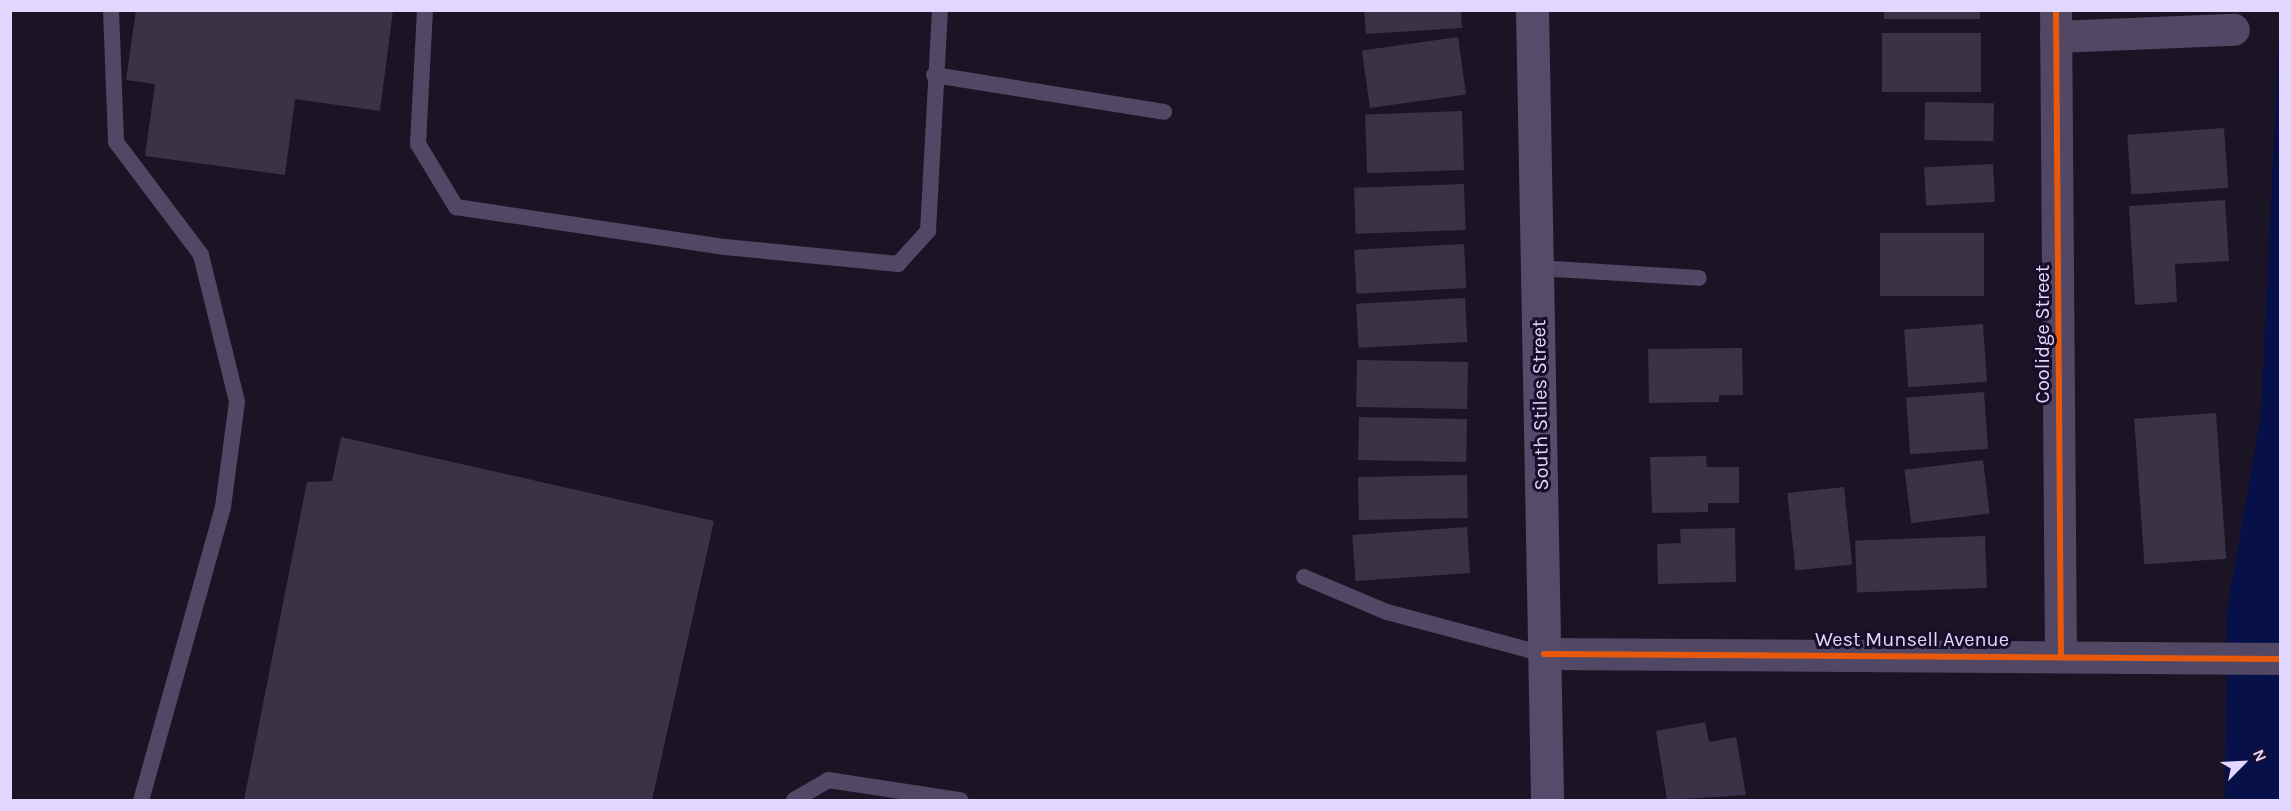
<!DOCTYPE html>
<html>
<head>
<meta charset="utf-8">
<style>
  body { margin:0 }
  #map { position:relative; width:2291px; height:811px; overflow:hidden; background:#1a1424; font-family:Karla,sans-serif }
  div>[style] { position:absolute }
  .water>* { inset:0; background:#071048 }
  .building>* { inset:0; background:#3a3246; transform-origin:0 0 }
  .service>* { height:16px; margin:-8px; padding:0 8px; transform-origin:8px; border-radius:8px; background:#504865 }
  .minor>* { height:32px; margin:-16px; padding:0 16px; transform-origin:16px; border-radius:16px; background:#504865 }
  .secondary>* { height:33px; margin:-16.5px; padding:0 16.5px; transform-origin:16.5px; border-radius:16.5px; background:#554b6b }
  .cycleway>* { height:6px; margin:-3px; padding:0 3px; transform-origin:3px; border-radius:3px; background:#e8590c }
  span { translate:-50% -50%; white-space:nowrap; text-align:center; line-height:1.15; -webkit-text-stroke:6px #180e2a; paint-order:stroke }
  .street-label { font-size:20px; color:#e4d7ff }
  .frame { position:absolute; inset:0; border:12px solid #e4d7ff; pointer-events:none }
  .north { position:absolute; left:2213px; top:733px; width:60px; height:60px; -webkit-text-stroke:4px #180e2a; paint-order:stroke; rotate:66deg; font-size:16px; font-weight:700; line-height:24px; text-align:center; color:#e4d7ff }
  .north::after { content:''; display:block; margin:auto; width:21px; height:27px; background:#e4d7ff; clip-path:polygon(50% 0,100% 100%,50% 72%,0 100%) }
</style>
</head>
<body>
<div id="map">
  <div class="water">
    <div style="clip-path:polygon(2280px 11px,2280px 800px,2225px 800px,2227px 610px,2261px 415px)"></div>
  </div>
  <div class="building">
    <div style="clip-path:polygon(136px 10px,393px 10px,380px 111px,295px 99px,285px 175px,145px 156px,155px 84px,126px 80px)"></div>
    <div style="clip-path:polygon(1364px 10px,1461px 10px,1462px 28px,1366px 34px)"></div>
    <div style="left:1884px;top:10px;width:96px;height:9px"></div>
    <div style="left:1981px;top:33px;width:59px;height:99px;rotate:90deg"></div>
    <div style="left:1458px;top:37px;width:58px;height:97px;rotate:82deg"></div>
    <div style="left:1925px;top:102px;width:69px;height:38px;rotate:1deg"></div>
    <div style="left:1462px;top:111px;width:59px;height:97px;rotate:88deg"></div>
    <div style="left:2224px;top:128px;width:60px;height:97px;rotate:86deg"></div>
    <div style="left:1993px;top:164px;width:38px;height:69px;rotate:87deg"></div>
    <div style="left:1464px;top:184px;width:46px;height:110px;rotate:88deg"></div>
    <div style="clip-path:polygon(2225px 200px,2229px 261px,2175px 264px,2177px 302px,2135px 305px,2129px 206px)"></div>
    <div style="left:1880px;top:233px;width:104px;height:63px"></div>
    <div style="left:1464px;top:244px;width:44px;height:110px;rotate:87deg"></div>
    <div style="left:1465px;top:298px;width:44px;height:109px;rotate:87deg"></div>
    <div style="left:1983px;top:324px;width:58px;height:79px;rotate:86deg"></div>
    <div style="clip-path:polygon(1742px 348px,1743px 395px,1719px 395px,1719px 402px,1649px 403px,1648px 349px)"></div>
    <div style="left:1357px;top:360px;width:111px;height:47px;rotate:1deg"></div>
    <div style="left:1984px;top:392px;width:57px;height:78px;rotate:86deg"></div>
    <div style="left:2216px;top:413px;width:146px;height:82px;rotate:86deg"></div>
    <div style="left:1359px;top:417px;width:108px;height:43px;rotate:1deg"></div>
    <div style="clip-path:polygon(341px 437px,714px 521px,652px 800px,244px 800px,307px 482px,332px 481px)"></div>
    <div style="clip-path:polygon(1706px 456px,1707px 467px,1739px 467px,1739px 503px,1708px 503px,1708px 512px,1652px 513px,1650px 457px)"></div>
    <div style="left:1983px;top:460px;width:54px;height:79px;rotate:83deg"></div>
    <div style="left:1467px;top:475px;width:43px;height:109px;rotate:89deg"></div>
    <div style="left:1844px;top:487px;width:78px;height:57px;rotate:84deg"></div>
    <div style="left:1467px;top:527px;width:46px;height:115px;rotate:86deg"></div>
    <div style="clip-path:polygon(1735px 528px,1736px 582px,1658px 584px,1657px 544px,1681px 543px,1680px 529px)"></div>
    <div style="left:1985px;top:536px;width:52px;height:130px;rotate:88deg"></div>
    <div style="clip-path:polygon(1705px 722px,1709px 742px,1736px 737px,1746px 795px,1667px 800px,1656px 731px)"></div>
  </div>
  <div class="service">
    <div style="left:111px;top:10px;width:132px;rotate:87.8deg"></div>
    <div style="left:116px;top:142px;width:141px;rotate:53deg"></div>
    <div style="left:201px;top:255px;width:151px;rotate:76.2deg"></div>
    <div style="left:237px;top:402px;width:106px;rotate:97.6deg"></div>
    <div style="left:223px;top:507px;width:304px;rotate:105.6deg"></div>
    <div style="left:425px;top:10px;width:134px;rotate:93deg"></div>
    <div style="left:418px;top:144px;width:74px;rotate:58.9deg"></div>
    <div style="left:456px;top:207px;width:272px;rotate:8.5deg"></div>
    <div style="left:725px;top:247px;width:174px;rotate:5.6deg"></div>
    <div style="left:898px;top:264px;width:45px;rotate:-47.7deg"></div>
    <div style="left:928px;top:231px;width:221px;rotate:-86.9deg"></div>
    <div style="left:934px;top:75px;width:233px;rotate:9.1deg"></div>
    <div style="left:1537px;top:268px;width:162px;rotate:3.5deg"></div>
    <div style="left:1304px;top:577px;width:90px;rotate:22.9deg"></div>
    <div style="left:1387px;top:612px;width:163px;rotate:15deg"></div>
    <div style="left:794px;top:800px;width:39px;rotate:-30deg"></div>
    <div style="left:828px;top:780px;width:134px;rotate:8.6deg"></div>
  </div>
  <div class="minor">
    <div style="left:2056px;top:10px;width:646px;rotate:89.56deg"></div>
    <div style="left:2056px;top:37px;width:178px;rotate:-2.3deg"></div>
    <div style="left:1544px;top:654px;width:736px;rotate:0.39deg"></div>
  </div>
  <div class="secondary">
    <div style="left:1532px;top:10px;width:790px;rotate:88.91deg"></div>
  </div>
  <div class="cycleway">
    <div style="left:2056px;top:10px;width:646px;rotate:89.56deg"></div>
    <div style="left:1544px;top:654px;width:736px;rotate:0.39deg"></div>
  </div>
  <div class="street-label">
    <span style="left:2042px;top:334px;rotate:-90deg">Coolidge Street</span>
    <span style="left:1540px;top:405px;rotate:-91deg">South Stiles Street</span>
    <span style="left:1912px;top:639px">West Munsell Avenue</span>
  </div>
  <div class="frame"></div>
  <div class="north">N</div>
</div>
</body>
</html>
